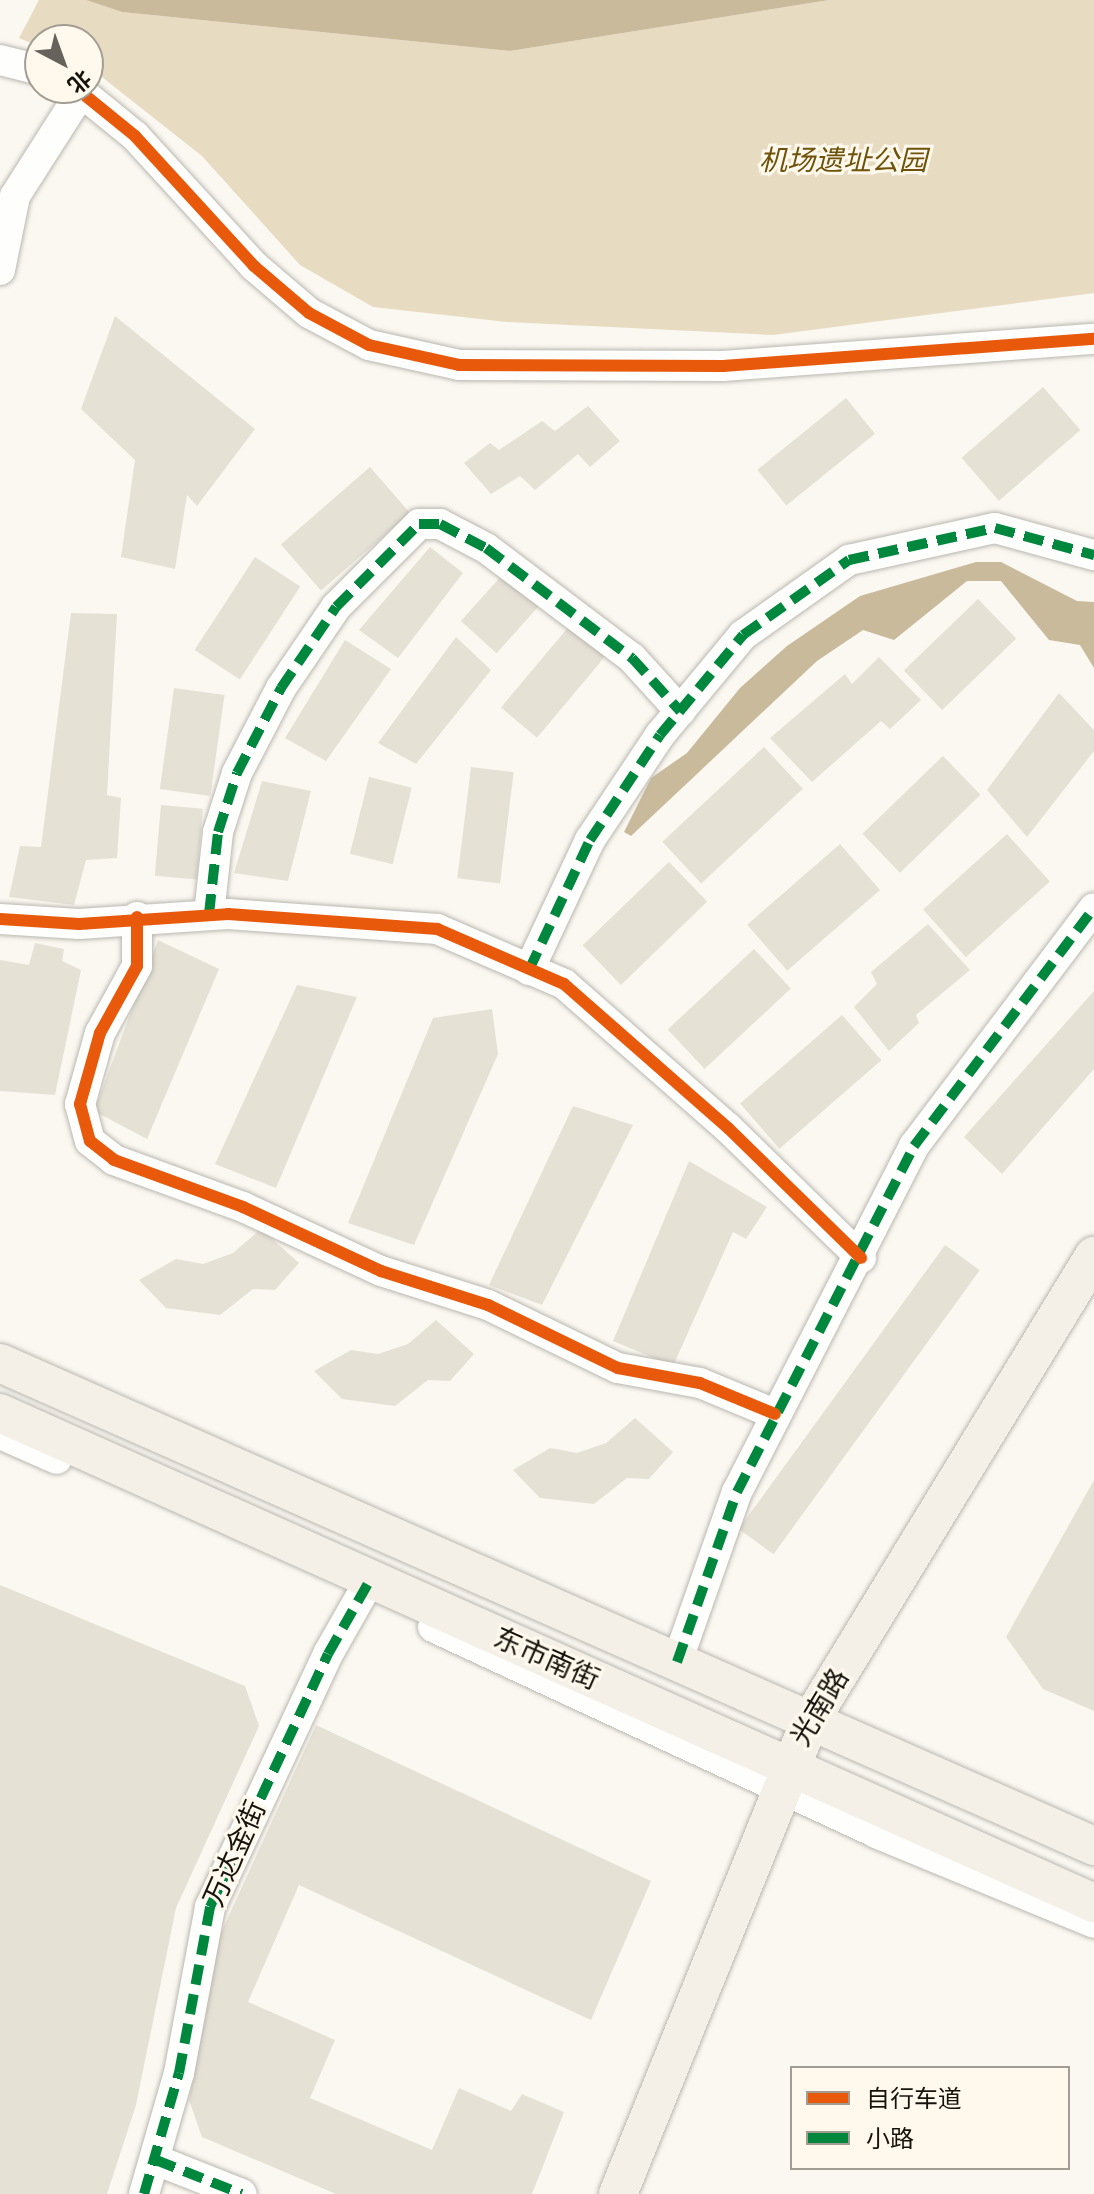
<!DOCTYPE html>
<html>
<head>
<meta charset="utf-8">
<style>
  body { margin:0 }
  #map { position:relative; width:1094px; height:2194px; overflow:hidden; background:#fbf8f1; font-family:Spectral,"Noto Sans SC",serif }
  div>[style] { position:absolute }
  .green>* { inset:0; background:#e7dbc2 }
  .water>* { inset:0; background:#c9ba9c }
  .building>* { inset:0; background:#e6e1d5; transform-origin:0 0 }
  .roads { filter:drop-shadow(0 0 2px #bab7b0) drop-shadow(0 0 2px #bab7b0) }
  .minor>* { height:30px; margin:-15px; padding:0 15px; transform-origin:15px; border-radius:15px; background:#fefefd }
  .major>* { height:38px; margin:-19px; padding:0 19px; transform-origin:19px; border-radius:19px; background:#f4f0e8 }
  .quiet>* { height:10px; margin-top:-5px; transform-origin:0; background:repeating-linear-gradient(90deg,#00873e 0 20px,transparent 0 30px) }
  .cycleway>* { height:12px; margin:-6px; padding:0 6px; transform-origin:6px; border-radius:6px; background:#e8590c }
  span { translate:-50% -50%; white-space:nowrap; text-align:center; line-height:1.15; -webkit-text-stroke:6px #fff9ed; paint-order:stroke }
  .park-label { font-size:28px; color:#6e5209; font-style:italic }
  .street-label { font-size:28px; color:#16130c }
  .legend { position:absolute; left:790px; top:2066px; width:280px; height:104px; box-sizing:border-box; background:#fff9ed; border:2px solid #a29d93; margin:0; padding:10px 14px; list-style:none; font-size:24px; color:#16130c }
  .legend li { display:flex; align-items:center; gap:16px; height:40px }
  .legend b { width:40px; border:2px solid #a29d93 }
  .north { position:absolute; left:24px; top:24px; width:80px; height:80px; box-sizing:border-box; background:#fff9ed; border:2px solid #a29d93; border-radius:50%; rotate:139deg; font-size:22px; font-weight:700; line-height:32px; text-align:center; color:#16130c }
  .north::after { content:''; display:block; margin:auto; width:28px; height:36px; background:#66635c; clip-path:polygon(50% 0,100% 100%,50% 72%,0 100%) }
</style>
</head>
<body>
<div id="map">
  <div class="green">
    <div style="clip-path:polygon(39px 0,86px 0,122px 12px,510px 51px,829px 0,1094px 0,1094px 293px,773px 335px,507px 322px,373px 307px,300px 265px,202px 156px,88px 66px,88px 40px,40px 40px,40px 47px,19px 38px)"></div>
  </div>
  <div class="water">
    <div style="clip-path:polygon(86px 0,829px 0,510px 51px,122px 12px)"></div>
    <div style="clip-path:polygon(976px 562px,1001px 562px,1077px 601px,1094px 602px,1094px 668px,1080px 645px,1049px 640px,1001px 581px,967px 581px,894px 640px,863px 630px,817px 661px,631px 836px,624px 832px,651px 778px,687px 753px,740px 688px,787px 646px,860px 596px)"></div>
  </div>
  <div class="building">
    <div style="clip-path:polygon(115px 316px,255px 429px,197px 506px,187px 495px,175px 569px,121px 557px,135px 460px,81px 409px)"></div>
    <div style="left:1043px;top:387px;width:57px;height:108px;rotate:49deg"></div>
    <div style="left:846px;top:398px;width:46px;height:114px;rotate:51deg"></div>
    <div style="clip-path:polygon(588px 406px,620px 441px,590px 467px,578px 454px,535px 490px,520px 476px,491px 494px,464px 463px,490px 443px,499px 450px,542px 421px,555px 431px)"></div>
    <div style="left:370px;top:467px;width:61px;height:118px;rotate:49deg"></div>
    <div style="clip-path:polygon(430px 547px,463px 573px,398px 658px,359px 630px)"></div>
    <div style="left:255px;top:557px;width:54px;height:111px;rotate:33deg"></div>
    <div style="left:505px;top:572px;width:48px;height:66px;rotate:42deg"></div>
    <div style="left:978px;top:599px;width:55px;height:103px;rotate:46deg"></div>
    <div style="clip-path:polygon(71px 613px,117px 614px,107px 795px,121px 798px,117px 858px,86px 860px,74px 905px,9px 897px,20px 846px,41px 847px)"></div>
    <div style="left:571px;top:624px;width:47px;height:109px;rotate:40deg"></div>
    <div style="clip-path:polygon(456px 637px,491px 670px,416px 764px,378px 743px)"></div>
    <div style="clip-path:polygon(345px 640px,391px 669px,326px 761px,285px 738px)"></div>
    <div style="clip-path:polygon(879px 657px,921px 700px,890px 729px,881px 721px,812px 782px,770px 738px,845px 674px,852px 684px)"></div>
    <div style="left:174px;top:688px;width:51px;height:102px;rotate:8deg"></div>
    <div style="clip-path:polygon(1059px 693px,1094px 730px,1094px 751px,1027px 837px,987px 790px)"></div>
    <div style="left:764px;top:747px;width:57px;height:139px;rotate:47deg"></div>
    <div style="left:943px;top:756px;width:54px;height:112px;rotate:46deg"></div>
    <div style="left:471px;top:767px;width:43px;height:112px;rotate:7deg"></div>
    <div style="left:369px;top:777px;width:44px;height:79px;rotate:14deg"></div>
    <div style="clip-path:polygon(262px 781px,311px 791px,288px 881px,234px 873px)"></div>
    <div style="left:161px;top:805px;width:42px;height:71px;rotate:5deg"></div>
    <div style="left:1007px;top:834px;width:64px;height:113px;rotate:48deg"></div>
    <div style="left:840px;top:844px;width:61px;height:123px;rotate:49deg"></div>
    <div style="left:669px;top:862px;width:55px;height:120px;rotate:46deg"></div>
    <div style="clip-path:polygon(928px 924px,970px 970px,916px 1015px,919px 1023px,889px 1051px,854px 1007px,877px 984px,871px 972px)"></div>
    <div style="clip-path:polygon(158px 940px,219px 969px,147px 1139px,94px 1111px)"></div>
    <div style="clip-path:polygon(35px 943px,64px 949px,62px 961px,81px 970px,55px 1095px,0 1091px,0 960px,29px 965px)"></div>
    <div style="left:754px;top:949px;width:54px;height:118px;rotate:47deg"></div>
    <div style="clip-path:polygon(297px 985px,357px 997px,276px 1188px,215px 1164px)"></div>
    <div style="clip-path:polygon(1094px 991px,1094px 1069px,1002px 1174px,964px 1137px)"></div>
    <div style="clip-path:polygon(492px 1009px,498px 1054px,414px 1245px,348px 1223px,433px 1018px)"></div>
    <div style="left:842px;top:1015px;width:60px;height:135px;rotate:49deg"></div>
    <div style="clip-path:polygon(573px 1106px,633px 1125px,542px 1305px,489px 1285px)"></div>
    <div style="clip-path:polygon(689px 1161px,767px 1207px,746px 1239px,733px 1232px,673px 1366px,613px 1341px)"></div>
    <div style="clip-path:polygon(261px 1229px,299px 1263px,275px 1290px,253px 1289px,220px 1315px,166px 1308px,139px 1280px,176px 1259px,203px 1264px,233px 1253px)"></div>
    <div style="left:945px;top:1245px;width:43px;height:351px;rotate:36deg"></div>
    <div style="clip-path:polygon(436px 1320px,474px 1354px,450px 1381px,428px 1380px,395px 1406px,342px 1399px,314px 1371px,351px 1350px,378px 1354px,408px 1344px)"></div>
    <div style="clip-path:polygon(635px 1418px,673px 1452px,649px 1479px,627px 1478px,594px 1504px,540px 1498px,513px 1470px,550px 1448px,577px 1453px,606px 1443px)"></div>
    <div style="clip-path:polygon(1094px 1480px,1094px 1711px,1043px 1689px,1006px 1637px)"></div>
    <div style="clip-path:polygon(0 1585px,245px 1686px,259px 1726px,176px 1908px,136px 2105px,107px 2194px,0 2194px)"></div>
    <div style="clip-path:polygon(316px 1725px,651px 1881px,591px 2020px,299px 1885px,248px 2002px,335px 2040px,310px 2098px,432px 2150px,459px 2088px,511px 2111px,522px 2094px,564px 2112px,532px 2194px,336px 2194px,202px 2137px,189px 2100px,220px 1935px)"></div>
  </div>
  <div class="roads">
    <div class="minor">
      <div style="left:0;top:60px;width:41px;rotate:14deg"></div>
      <div style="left:76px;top:88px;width:76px;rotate:39.1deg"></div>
      <div style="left:135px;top:136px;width:176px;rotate:47.5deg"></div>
      <div style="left:254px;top:266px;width:72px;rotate:40.5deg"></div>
      <div style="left:309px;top:313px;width:68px;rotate:28.1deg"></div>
      <div style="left:369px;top:345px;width:92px;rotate:12.5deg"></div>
      <div style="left:459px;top:365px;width:264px;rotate:0.2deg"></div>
      <div style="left:723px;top:366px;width:372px;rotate:-4.2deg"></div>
      <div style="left:0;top:270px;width:76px;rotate:-78.5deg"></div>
      <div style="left:15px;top:196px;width:125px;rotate:-57.5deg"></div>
      <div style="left:209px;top:914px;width:82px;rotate:-83.7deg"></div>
      <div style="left:218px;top:832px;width:62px;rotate:-72.1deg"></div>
      <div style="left:237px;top:773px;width:96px;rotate:-62.6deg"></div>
      <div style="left:281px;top:688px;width:98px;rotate:-55.8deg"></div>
      <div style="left:336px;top:607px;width:117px;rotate:-45deg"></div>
      <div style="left:419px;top:524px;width:21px"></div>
      <div style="left:440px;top:524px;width:52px;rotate:27.6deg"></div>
      <div style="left:486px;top:548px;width:183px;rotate:37deg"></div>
      <div style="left:632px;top:658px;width:72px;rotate:47.8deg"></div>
      <div style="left:137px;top:917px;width:49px;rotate:90deg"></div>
      <div style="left:137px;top:966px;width:77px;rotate:118.9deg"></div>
      <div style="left:100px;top:1033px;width:74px;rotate:105.7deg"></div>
      <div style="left:80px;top:1104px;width:38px;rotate:75deg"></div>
      <div style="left:90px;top:1141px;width:31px;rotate:38deg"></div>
      <div style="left:114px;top:1160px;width:137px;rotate:20deg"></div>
      <div style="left:243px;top:1207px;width:152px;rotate:24.9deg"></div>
      <div style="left:381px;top:1271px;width:112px;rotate:17.6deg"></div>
      <div style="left:488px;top:1305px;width:144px;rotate:25.9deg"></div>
      <div style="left:618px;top:1368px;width:83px;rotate:10.4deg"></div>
      <div style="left:700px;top:1383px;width:81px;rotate:22.5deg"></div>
      <div style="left:0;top:919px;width:79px;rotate:3.6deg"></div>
      <div style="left:79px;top:924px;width:149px;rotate:-3.8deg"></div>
      <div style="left:228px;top:914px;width:210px;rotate:4.1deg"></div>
      <div style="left:437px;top:929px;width:138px;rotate:23.4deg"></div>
      <div style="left:564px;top:984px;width:218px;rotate:41.3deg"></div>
      <div style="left:728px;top:1128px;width:186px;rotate:44.3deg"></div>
      <div style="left:529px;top:970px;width:144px;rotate:-64.9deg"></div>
      <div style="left:590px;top:840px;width:126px;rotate:-56.3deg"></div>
      <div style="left:660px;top:735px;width:130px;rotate:-50.3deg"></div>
      <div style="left:743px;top:635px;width:130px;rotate:-35.3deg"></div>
      <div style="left:849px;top:560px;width:149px;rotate:-12.4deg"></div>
      <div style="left:995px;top:528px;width:103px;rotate:15.3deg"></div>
      <div style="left:0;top:1434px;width:62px;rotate:23.7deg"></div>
      <div style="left:433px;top:1627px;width:489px;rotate:24.9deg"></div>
      <div style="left:876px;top:1833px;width:236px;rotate:22.4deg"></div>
      <div style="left:677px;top:1662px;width:180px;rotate:-70.6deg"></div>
      <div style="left:737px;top:1492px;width:389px;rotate:-62.9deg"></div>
      <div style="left:914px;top:1146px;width:298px;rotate:-52.9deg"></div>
      <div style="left:156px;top:2160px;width:92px;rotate:21.6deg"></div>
      <div style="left:144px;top:2194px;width:126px;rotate:-73.9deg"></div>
      <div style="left:179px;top:2073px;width:169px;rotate:-79.4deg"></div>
      <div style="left:210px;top:1907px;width:279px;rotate:-65deg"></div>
      <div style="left:328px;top:1654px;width:85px;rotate:-60.4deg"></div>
    </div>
    <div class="major">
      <div style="left:0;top:1363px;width:1196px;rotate:23.82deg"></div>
      <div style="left:0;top:1413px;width:1199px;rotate:24.13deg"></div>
      <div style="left:618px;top:2194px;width:510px;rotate:-67.91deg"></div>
      <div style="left:810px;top:1721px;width:545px;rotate:-58.59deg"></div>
    </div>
  </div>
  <div class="quiet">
    <div style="left:209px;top:914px;width:82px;rotate:-83.7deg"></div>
    <div style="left:218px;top:832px;width:62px;rotate:-72.1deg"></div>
    <div style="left:237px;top:773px;width:96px;rotate:-62.6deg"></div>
    <div style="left:281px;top:688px;width:98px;rotate:-55.8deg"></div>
    <div style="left:336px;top:607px;width:117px;rotate:-45deg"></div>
    <div style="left:419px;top:524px;width:21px"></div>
    <div style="left:440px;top:524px;width:52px;rotate:27.6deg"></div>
    <div style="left:486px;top:548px;width:183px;rotate:37deg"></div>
    <div style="left:632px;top:658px;width:72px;rotate:47.8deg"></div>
    <div style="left:529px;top:970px;width:144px;rotate:-64.9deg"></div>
    <div style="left:590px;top:840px;width:126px;rotate:-56.3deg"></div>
    <div style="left:660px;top:735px;width:130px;rotate:-50.3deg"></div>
    <div style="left:743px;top:635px;width:130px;rotate:-35.3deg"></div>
    <div style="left:849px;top:560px;width:149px;rotate:-12.4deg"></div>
    <div style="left:995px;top:528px;width:103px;rotate:15.3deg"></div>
    <div style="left:677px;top:1662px;width:180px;rotate:-70.6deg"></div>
    <div style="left:737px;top:1492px;width:389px;rotate:-62.9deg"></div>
    <div style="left:914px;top:1146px;width:298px;rotate:-52.9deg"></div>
    <div style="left:156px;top:2160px;width:92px;rotate:21.6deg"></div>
    <div style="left:144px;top:2194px;width:126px;rotate:-73.9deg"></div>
    <div style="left:179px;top:2073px;width:169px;rotate:-79.4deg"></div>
    <div style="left:210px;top:1907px;width:279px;rotate:-65deg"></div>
    <div style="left:328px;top:1654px;width:85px;rotate:-60.4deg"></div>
  </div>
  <div class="cycleway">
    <div style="left:76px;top:88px;width:76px;rotate:39.1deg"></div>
    <div style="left:135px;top:136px;width:176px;rotate:47.5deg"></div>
    <div style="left:254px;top:266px;width:72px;rotate:40.5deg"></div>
    <div style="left:309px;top:313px;width:68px;rotate:28.1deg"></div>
    <div style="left:369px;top:345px;width:92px;rotate:12.5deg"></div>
    <div style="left:459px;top:365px;width:264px;rotate:0.2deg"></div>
    <div style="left:723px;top:366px;width:372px;rotate:-4.2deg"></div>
    <div style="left:137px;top:917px;width:49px;rotate:90deg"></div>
    <div style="left:137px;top:966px;width:77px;rotate:118.9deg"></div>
    <div style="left:100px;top:1033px;width:74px;rotate:105.7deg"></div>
    <div style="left:80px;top:1104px;width:38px;rotate:75deg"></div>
    <div style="left:90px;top:1141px;width:31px;rotate:38deg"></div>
    <div style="left:114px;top:1160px;width:137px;rotate:20deg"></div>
    <div style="left:243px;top:1207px;width:152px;rotate:24.9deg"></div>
    <div style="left:381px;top:1271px;width:112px;rotate:17.6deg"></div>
    <div style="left:488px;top:1305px;width:144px;rotate:25.9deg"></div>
    <div style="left:618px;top:1368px;width:83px;rotate:10.4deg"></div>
    <div style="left:700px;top:1383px;width:81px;rotate:22.5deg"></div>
    <div style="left:0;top:919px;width:79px;rotate:3.6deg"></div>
    <div style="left:79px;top:924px;width:149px;rotate:-3.8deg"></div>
    <div style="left:228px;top:914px;width:210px;rotate:4.1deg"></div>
    <div style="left:437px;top:929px;width:138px;rotate:23.4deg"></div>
    <div style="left:564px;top:984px;width:218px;rotate:41.3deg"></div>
    <div style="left:728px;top:1128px;width:186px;rotate:44.3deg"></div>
  </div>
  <div class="park-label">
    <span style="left:843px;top:162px">机场遗址公园</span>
  </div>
  <div class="street-label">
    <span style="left:546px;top:1660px;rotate:24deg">东市南街</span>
    <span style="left:821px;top:1708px;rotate:-59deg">光南路</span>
    <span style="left:236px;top:1854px;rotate:-66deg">万达金街</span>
  </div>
  <ul class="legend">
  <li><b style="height:10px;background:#e8590c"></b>自行车道</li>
  <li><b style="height:10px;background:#00873e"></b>小路</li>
  </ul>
  <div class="north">北</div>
</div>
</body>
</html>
